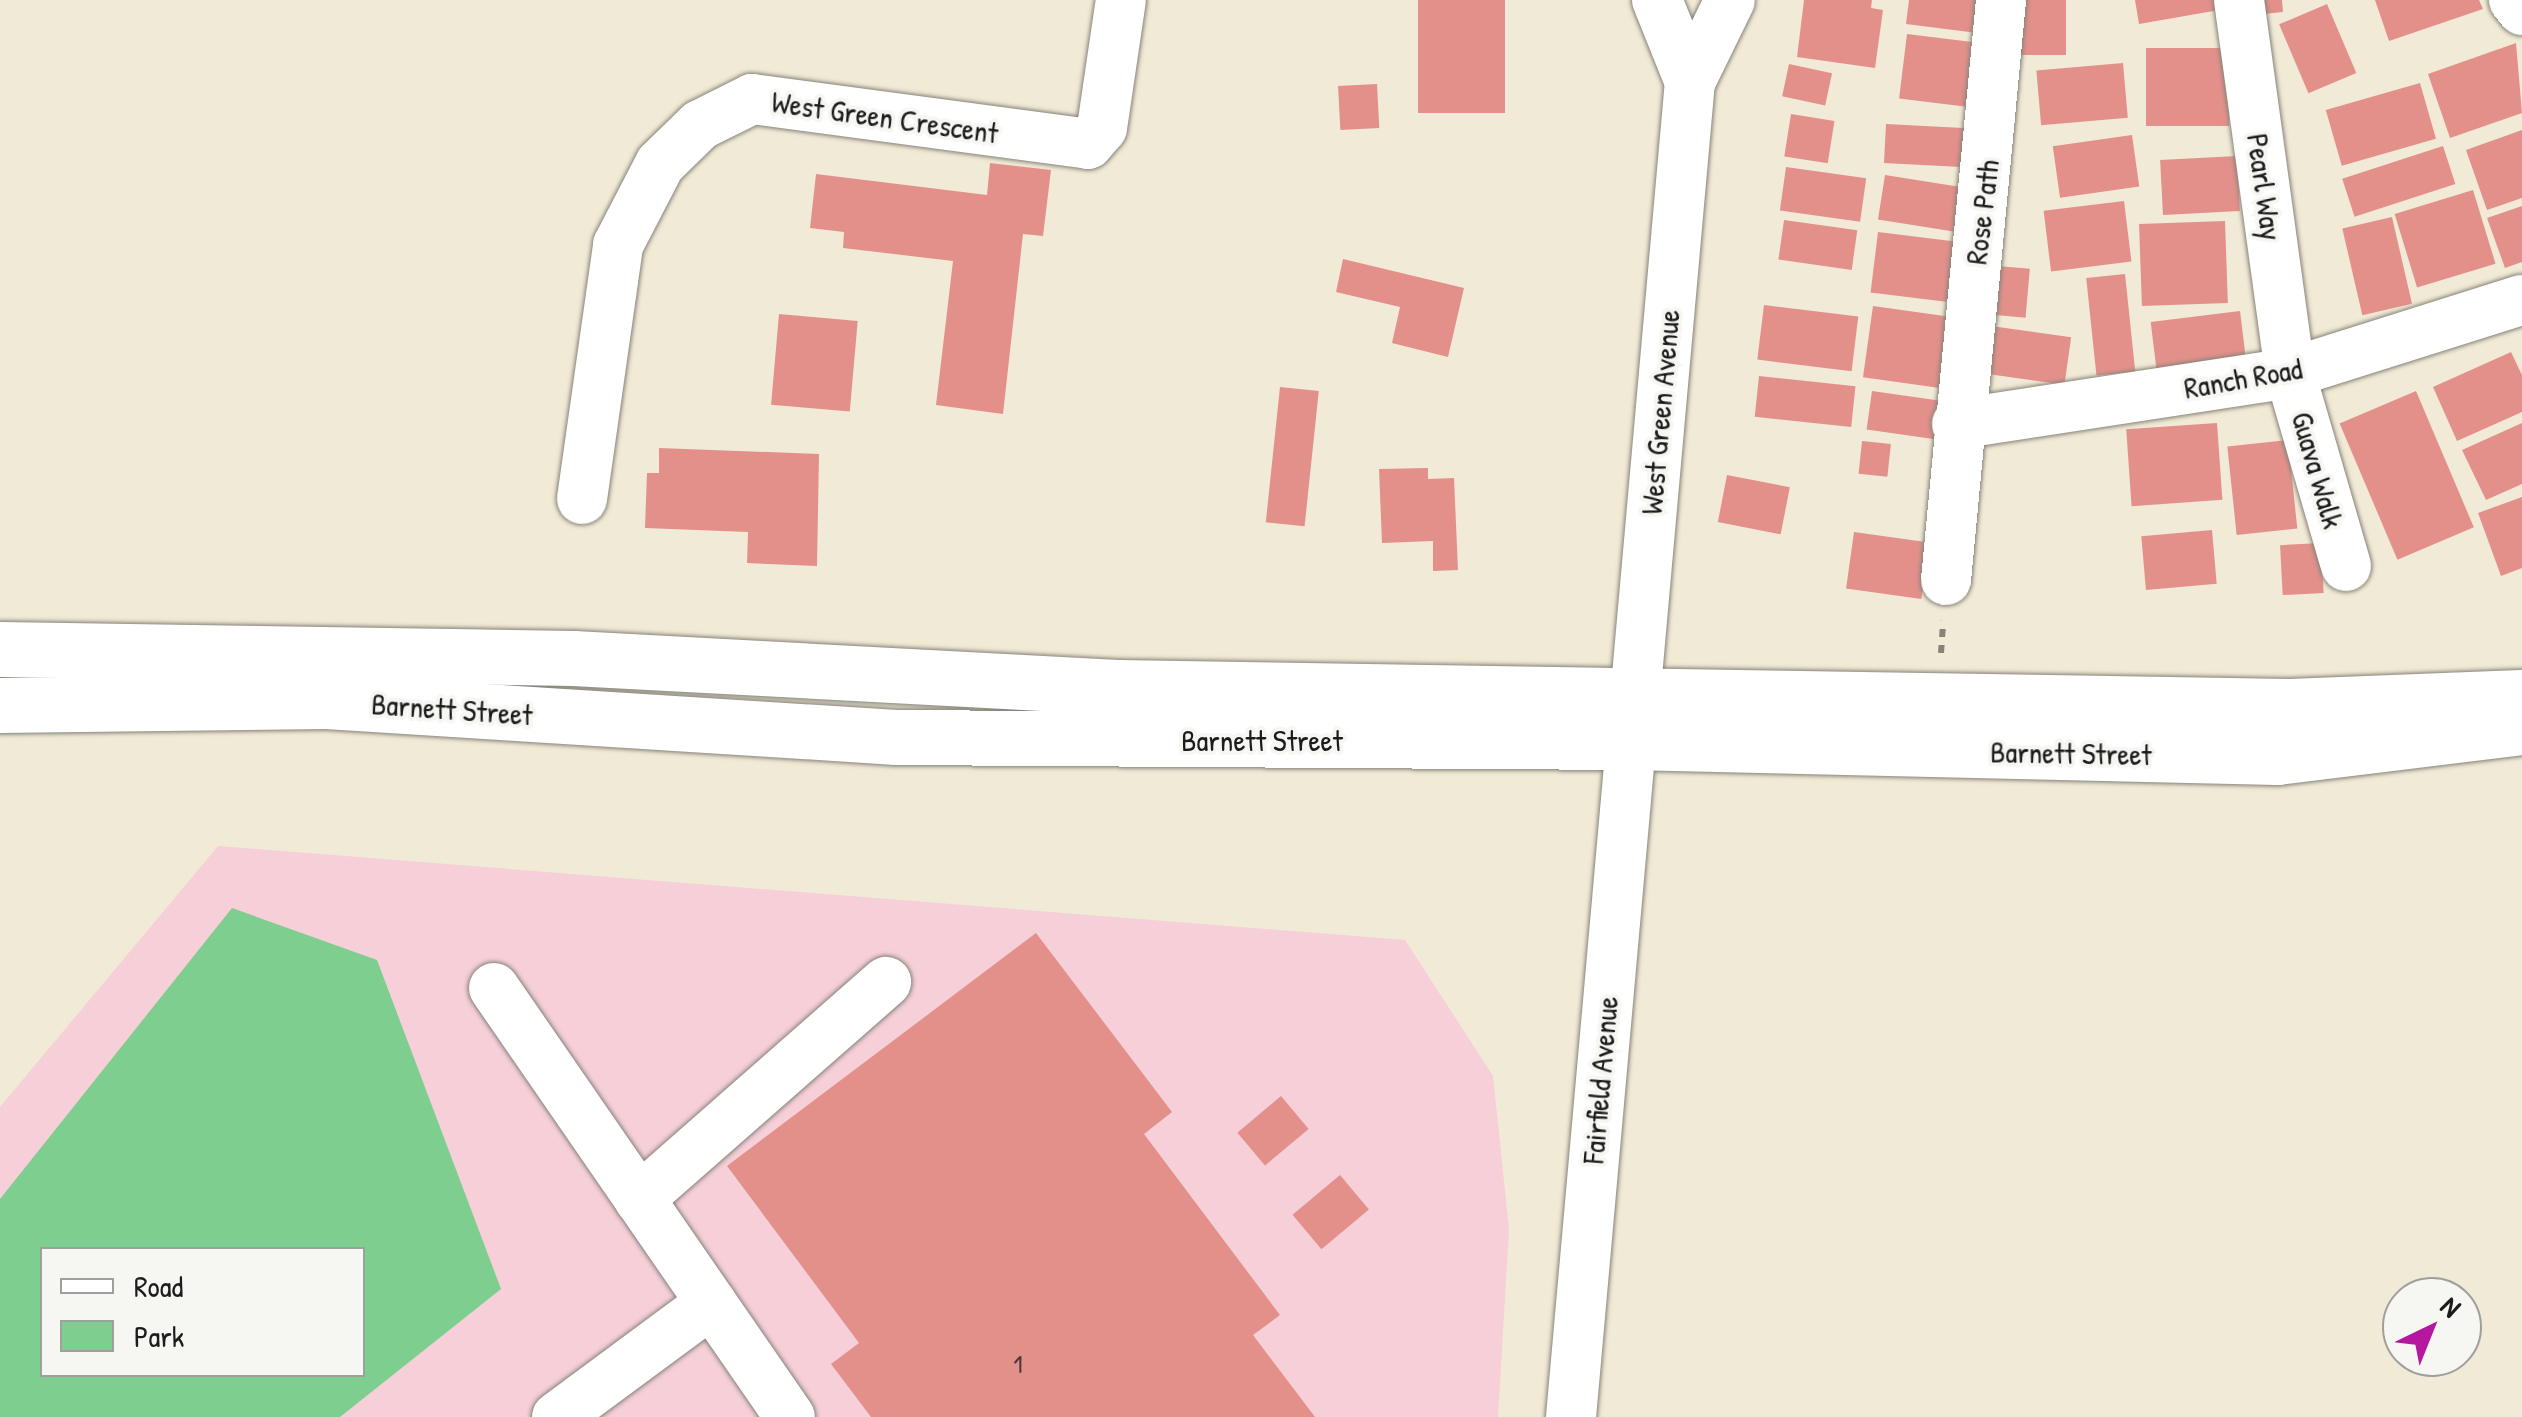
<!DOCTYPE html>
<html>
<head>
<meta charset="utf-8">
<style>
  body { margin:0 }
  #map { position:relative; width:2522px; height:1417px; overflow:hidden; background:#f1ead6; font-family:"Patrick Hand",sans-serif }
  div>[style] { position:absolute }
  .built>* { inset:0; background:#f6cfd8 }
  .green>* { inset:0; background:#7dce8f }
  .building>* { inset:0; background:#e3908b; transform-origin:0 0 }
  .path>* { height:6px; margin-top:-3px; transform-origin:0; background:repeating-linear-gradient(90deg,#868379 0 8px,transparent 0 16px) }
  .roads { filter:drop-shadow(0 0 2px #868379) drop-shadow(0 0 2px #868379) }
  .minor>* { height:50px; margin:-25px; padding:0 25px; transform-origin:25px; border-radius:25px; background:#fff }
  .major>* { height:55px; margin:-27.5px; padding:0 27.5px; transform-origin:27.5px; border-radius:27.5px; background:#fff }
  span { translate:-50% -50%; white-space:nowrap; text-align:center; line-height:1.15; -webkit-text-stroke:8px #f6f6f2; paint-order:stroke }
  .number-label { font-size:25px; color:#4e3938 }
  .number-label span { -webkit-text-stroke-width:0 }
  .street-label { font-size:30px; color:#1c1c1c }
  .legend { position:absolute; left:40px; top:1247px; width:325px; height:130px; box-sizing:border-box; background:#f6f6f2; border:2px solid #9f9f9c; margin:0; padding:12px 18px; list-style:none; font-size:30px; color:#1c1c1c }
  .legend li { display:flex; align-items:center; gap:20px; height:50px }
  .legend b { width:50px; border:2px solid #9f9f9c }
  .north { position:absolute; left:2382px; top:1277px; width:100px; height:100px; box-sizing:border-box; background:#f6f6f2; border:2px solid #9f9f9c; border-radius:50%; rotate:43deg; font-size:28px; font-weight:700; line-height:40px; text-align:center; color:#1c1c1c }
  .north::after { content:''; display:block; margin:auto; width:35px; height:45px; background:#b5179e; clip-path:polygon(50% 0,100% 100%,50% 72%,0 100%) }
</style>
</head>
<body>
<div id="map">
  <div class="built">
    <div style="clip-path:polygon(evenodd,218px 846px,1405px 940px,1493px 1076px,1509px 1229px,1498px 1417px,0 1417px,0 1107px,218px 846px,42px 1250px,362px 1250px,362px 1374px,42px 1374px,42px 1250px)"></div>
  </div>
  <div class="green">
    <div style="clip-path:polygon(evenodd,232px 908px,377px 960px,501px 1289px,340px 1417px,0 1417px,0 1199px,232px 908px,42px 1250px,362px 1250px,362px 1374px,42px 1374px,42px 1250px)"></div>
  </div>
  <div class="building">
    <div style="left:1418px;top:0;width:87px;height:113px"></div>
    <div style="clip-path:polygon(1804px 0,1872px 0,1871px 8px,1883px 10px,1875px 68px,1797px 57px)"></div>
    <div style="clip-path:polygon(1909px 0,1989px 0,1985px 34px,1906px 24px)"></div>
    <div style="left:2013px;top:0;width:53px;height:55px"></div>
    <div style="clip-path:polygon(2135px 0,2223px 0,2225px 9px,2139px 24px)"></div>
    <div style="clip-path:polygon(2251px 0,2282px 0,2283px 12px,2253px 15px)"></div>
    <div style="clip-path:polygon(2375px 0,2479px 0,2483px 9px,2389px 41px)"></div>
    <div style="left:2327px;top:4px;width:75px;height:52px;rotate:67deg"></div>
    <div style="left:1907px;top:34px;width:72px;height:65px;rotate:7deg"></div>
    <div style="clip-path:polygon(2516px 43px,2522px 113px,2450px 138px,2428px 74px)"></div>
    <div style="left:2146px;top:48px;width:83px;height:78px"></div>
    <div style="left:2123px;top:63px;width:55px;height:87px;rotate:85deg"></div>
    <div style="left:1789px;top:64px;width:44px;height:33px;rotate:12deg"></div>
    <div style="left:2420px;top:83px;width:58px;height:98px;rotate:74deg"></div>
    <div style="left:1377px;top:84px;width:44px;height:39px;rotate:87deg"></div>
    <div style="left:1791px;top:114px;width:44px;height:43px;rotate:9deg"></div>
    <div style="left:1886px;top:124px;width:87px;height:39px;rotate:3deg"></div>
    <div style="clip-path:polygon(2522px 130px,2522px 198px,2487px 210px,2466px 150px)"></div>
    <div style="left:2132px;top:135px;width:52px;height:80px;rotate:82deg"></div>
    <div style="left:2443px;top:146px;width:40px;height:106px;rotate:72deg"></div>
    <div style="left:2237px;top:156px;width:55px;height:77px;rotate:87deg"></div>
    <div style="clip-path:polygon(990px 163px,1051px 170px,1043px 236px,1023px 234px,1003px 414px,936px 405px,953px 261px,843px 248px,844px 232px,810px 228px,816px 174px,987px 195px)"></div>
    <div style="left:1786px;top:167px;width:81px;height:44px;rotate:8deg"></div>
    <div style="left:1885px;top:175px;width:86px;height:45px;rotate:9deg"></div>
    <div style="left:2473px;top:190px;width:77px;height:82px;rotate:73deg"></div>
    <div style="left:2124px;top:201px;width:61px;height:81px;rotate:83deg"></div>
    <div style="clip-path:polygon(2522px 206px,2522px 262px,2505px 268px,2487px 218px)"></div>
    <div style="left:2392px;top:217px;width:89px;height:51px;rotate:77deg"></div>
    <div style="left:1784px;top:220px;width:74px;height:40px;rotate:8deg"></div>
    <div style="left:2225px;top:221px;width:82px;height:86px;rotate:88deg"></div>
    <div style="left:1878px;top:232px;width:84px;height:61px;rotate:7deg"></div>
    <div style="clip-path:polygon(1343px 259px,1464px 288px,1448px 357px,1392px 343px,1400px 307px,1336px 292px)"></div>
    <div style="left:1986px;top:265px;width:44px;height:49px;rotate:5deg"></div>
    <div style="left:2125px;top:274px;width:98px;height:39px;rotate:84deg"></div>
    <div style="left:1764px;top:305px;width:95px;height:55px;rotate:7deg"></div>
    <div style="left:1873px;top:306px;width:83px;height:72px;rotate:8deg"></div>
    <div style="left:2240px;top:311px;width:47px;height:90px;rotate:83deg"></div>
    <div style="left:779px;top:314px;width:79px;height:91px;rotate:5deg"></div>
    <div style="left:1984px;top:325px;width:88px;height:48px;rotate:8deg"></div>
    <div style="clip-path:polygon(2511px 352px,2522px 375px,2522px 412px,2457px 441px,2433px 387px)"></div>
    <div style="left:1759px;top:376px;width:97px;height:41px;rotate:6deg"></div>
    <div style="left:1280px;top:387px;width:39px;height:136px;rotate:6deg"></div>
    <div style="left:1872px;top:391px;width:71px;height:39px;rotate:8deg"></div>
    <div style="left:2416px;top:391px;width:148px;height:83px;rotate:67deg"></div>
    <div style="left:2217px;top:423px;width:77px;height:91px;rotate:86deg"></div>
    <div style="clip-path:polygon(2522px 423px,2522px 484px,2486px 500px,2462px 450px)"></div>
    <div style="left:2288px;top:440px;width:89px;height:61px;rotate:84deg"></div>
    <div style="left:1862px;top:441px;width:29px;height:33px;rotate:6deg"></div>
    <div style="clip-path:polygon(659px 448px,819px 454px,817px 566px,747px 563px,748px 532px,645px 528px,647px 473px,659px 473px)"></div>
    <div style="clip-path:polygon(1428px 468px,1428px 479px,1454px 478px,1458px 570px,1433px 571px,1433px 541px,1382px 543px,1379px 469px)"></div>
    <div style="left:1727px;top:475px;width:64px;height:48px;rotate:11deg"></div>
    <div style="clip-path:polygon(2522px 497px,2522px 568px,2501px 576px,2478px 513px)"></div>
    <div style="left:2212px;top:530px;width:54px;height:71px;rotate:85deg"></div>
    <div style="left:1854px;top:532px;width:76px;height:57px;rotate:8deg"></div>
    <div style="left:2321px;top:543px;width:50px;height:41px;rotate:87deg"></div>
    <div style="clip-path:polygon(1036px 933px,1172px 1112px,1144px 1134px,1280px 1315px,1253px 1335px,1315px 1417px,871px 1417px,831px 1364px,859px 1343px,727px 1166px)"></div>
    <div style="left:1281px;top:1096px;width:43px;height:57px;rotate:50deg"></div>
    <div style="left:1340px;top:1175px;width:45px;height:62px;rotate:50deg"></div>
  </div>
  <div class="path">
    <div style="left:1941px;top:653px;width:32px;rotate:-86deg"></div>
  </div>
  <div class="roads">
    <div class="minor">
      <div style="left:1657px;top:0;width:88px;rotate:68.1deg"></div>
      <div style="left:2239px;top:0;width:376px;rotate:82.2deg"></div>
      <div style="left:2290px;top:373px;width:201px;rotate:73.8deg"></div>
      <div style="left:2514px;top:0;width:13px;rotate:51deg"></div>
      <div style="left:1957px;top:424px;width:337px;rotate:-8.7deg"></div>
      <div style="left:2290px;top:373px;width:243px;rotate:-17.5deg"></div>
      <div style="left:582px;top:499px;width:257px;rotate:-81.9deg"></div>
      <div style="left:618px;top:245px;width:91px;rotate:-62.6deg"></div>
      <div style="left:660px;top:164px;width:56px;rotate:-44.3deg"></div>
      <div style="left:700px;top:125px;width:58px;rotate:-26.6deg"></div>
      <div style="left:752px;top:99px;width:339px;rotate:7.6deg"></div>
      <div style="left:1088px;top:144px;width:21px;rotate:-49deg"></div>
      <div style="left:1102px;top:128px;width:129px;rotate:-81.6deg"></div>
      <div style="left:1946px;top:580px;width:583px;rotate:-84.58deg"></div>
      <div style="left:494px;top:988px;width:521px;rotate:55.4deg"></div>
      <div style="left:639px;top:1199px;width:329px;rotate:-41.3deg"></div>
      <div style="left:557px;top:1417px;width:192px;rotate:-36.5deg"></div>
      <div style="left:1571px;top:1417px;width:1340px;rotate:-84.91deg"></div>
      <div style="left:1690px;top:82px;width:91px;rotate:-64deg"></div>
    </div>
    <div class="major">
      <div style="left:0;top:649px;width:573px;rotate:0.9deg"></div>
      <div style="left:573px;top:658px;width:545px;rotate:3.05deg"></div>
      <div style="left:1117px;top:687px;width:1172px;rotate:0.93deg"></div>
      <div style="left:2289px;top:706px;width:232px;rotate:-2.2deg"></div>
      <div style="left:0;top:705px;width:326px;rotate:-0.7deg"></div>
      <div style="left:326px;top:701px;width:571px;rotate:3.61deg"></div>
      <div style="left:896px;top:737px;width:734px;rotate:0.39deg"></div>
      <div style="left:1630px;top:742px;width:647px;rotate:1.33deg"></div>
      <div style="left:2277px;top:757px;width:247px;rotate:-7deg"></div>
    </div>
  </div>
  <div class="number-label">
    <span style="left:1018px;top:1364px">1</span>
  </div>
  <div class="street-label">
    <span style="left:885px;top:117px;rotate:8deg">West Green Crescent</span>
    <span style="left:2265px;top:187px;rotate:82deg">Pearl Way</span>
    <span style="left:1982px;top:212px;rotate:-83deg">Rose Path</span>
    <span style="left:2243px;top:378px;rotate:-10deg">Ranch Road</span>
    <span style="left:1660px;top:412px;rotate:-85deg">West Green Avenue</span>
    <span style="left:2318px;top:470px;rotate:74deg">Guava Walk</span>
    <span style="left:452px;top:709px;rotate:4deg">Barnett Street</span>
    <span style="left:1262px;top:740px">Barnett Street</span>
    <span style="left:2071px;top:753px;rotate:1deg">Barnett Street</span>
    <span style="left:1600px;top:1080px;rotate:-85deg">Fairfield Avenue</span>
  </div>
  <ul class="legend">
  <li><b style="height:12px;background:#fff"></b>Road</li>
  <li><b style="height:28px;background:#7dce8f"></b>Park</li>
  </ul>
  <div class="north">N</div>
</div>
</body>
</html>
